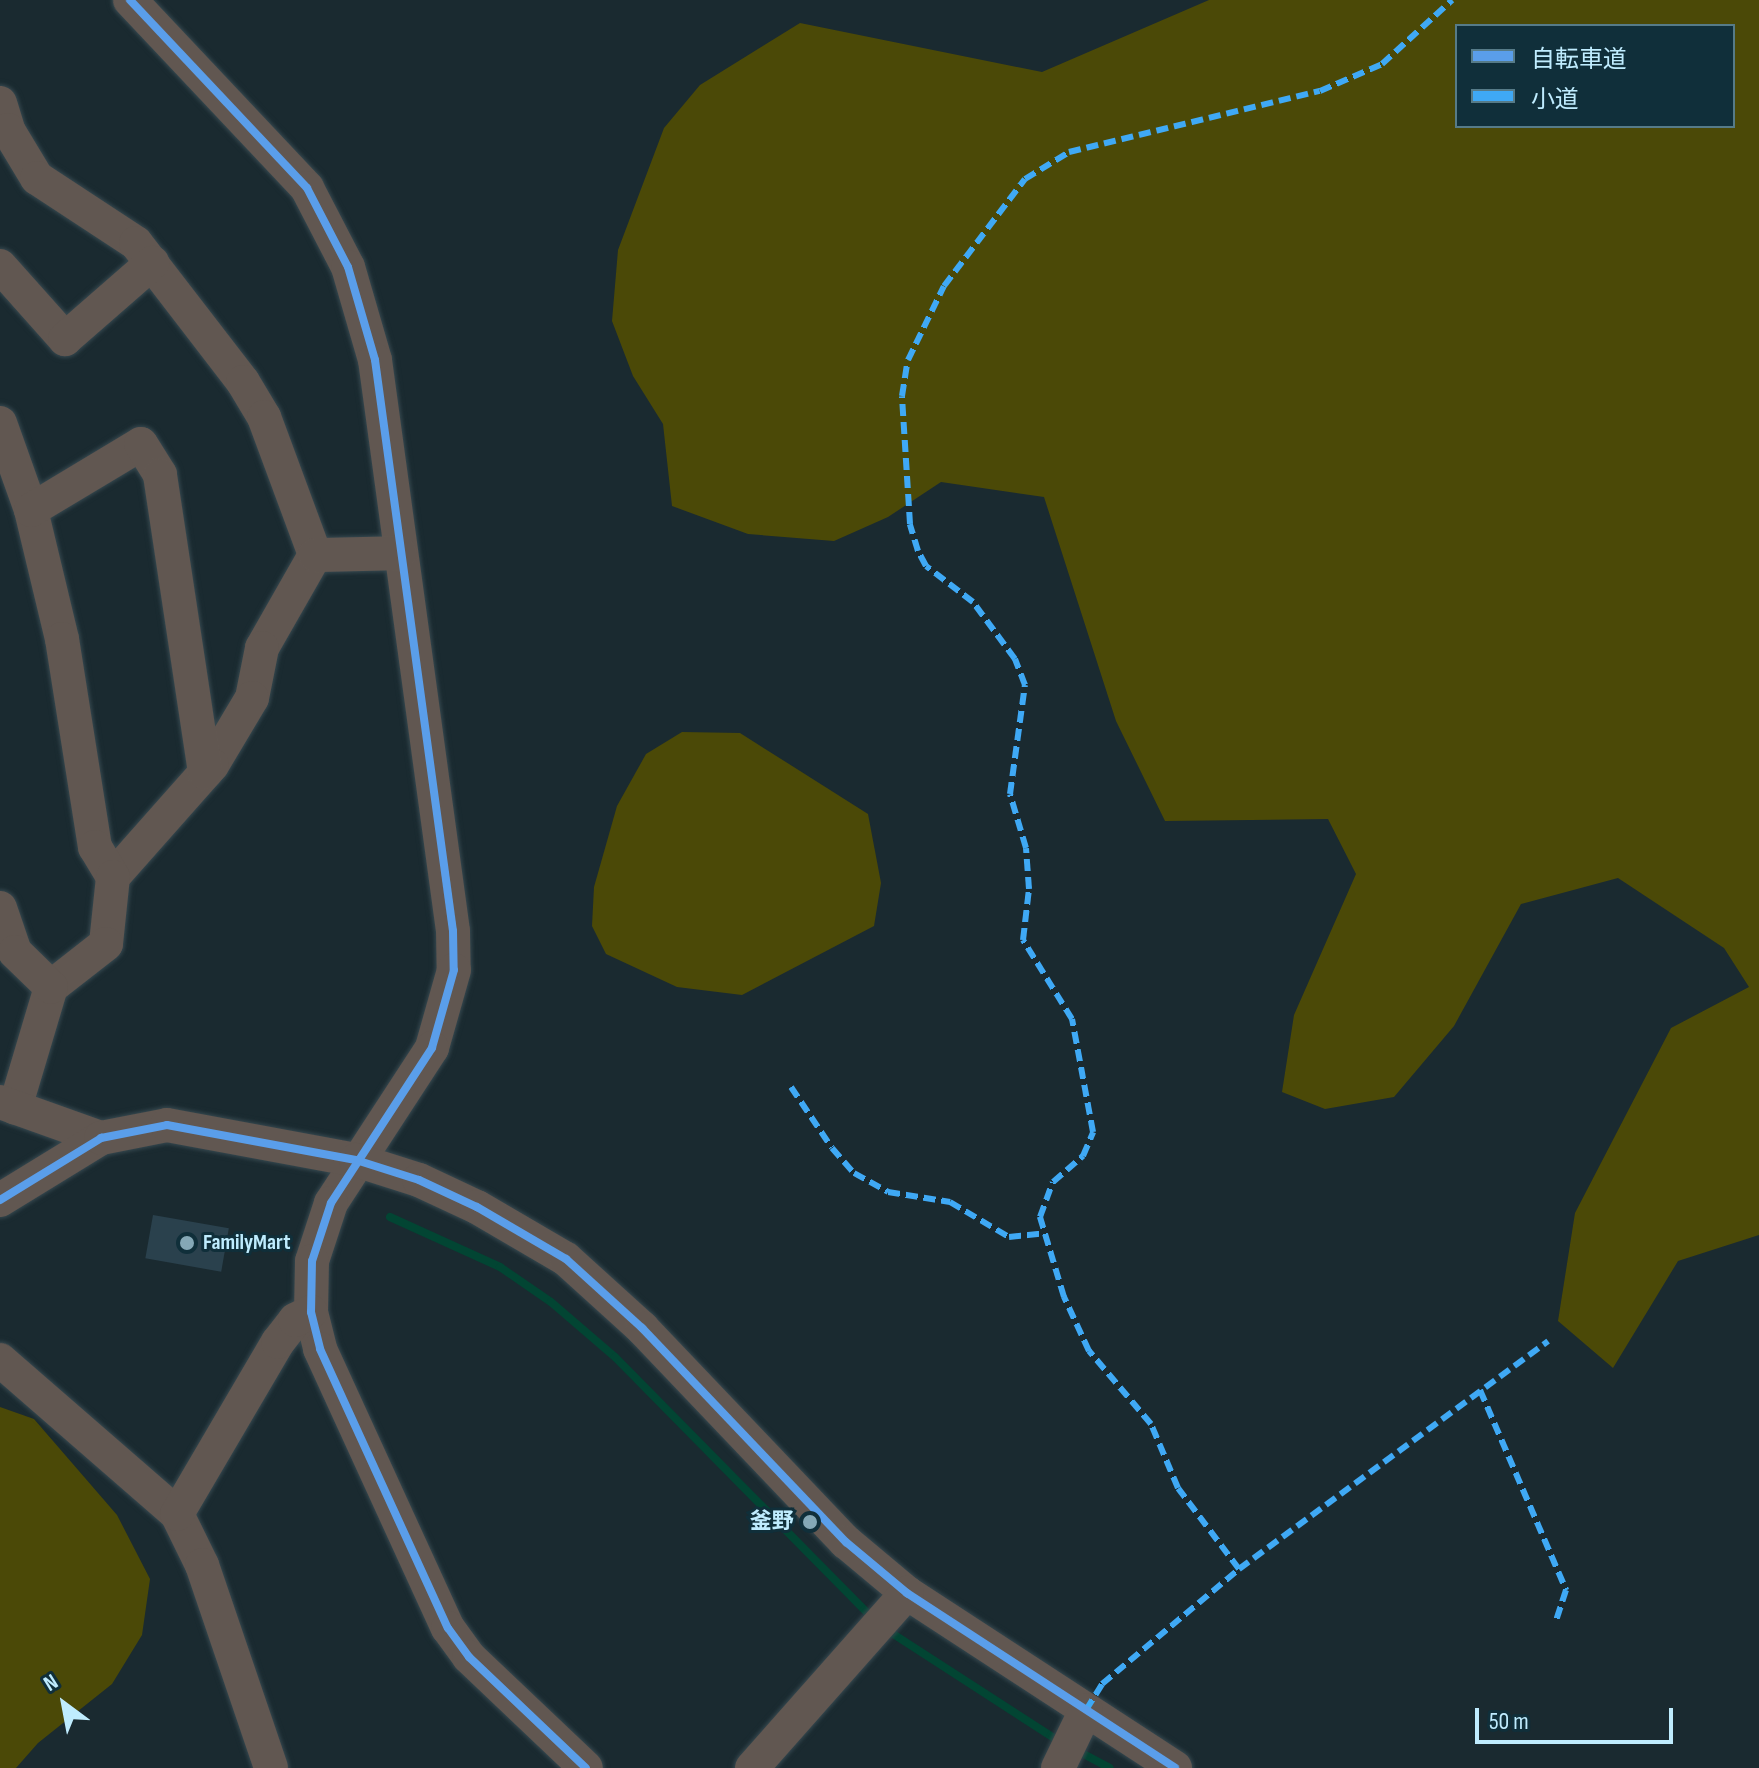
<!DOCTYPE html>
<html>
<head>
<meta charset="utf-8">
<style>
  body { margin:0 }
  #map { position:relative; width:1759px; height:1768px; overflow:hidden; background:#1a2a30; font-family:"Sofia Sans Condensed","Noto Sans JP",sans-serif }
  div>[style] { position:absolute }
  .green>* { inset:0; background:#4b4907 }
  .stream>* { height:8px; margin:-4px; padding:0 4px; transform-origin:4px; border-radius:4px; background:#024533 }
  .building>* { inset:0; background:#2a414d; transform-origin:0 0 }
  .roads { filter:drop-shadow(0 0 2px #36484f) drop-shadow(0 0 2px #36484f) }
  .minor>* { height:34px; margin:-17px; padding:0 17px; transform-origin:17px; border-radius:17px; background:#615751 }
  .quiet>* { height:6px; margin-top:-3px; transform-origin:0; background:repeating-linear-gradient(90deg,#3fa9f5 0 12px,transparent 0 18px) }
  .cycleway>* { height:8px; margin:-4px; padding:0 4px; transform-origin:4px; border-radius:4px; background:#5a9eea }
  .dots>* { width:22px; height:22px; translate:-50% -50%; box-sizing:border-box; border:4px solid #102f3a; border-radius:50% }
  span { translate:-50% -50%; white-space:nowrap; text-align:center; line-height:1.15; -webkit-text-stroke:6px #102f3a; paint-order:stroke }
  .poi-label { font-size:22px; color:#bfecfe; font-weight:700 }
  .left { translate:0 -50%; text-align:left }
  .right { translate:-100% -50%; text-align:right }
  .legend { position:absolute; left:1455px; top:24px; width:280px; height:104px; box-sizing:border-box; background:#102f3a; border:2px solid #567b88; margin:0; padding:10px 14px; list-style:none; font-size:24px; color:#bfecfe }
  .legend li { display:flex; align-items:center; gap:16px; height:40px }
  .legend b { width:40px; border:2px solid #567b88 }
  .north { position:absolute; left:24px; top:1664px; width:80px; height:80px; -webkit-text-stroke:6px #102f3a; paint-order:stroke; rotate:328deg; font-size:22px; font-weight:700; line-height:32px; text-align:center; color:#bfecfe }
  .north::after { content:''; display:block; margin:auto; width:28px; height:36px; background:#bfecfe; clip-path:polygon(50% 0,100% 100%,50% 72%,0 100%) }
  .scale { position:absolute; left:1475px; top:1708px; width:198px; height:36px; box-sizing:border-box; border:4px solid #bfecfe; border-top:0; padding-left:10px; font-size:24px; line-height:28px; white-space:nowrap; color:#bfecfe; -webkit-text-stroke:6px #102f3a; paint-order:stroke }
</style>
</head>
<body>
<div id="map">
  <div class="green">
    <div style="clip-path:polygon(evenodd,1209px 0,1759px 0,1759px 1235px,1678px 1261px,1613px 1368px,1558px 1321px,1575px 1213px,1671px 1028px,1749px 987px,1724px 948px,1618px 878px,1521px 904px,1454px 1026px,1394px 1097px,1325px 1109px,1282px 1092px,1294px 1015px,1356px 874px,1328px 819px,1165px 821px,1116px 721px,1044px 497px,941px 482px,888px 517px,834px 541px,748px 534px,672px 506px,663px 424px,633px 376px,612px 321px,618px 250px,664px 128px,700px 85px,800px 23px,1042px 72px,1209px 0,1457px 26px,1733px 26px,1733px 126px,1457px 126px,1457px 26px)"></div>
    <div style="clip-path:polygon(682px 732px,740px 733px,868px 814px,881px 883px,874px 926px,742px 995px,677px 987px,606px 954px,592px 926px,594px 887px,617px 806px,646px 754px)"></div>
    <div style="clip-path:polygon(0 1407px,34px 1419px,117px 1515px,150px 1579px,142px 1635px,112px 1684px,38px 1743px,16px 1768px,0 1768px)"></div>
  </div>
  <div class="stream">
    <div style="left:390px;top:1217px;width:121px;rotate:24.4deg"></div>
    <div style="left:500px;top:1267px;width:62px;rotate:34.5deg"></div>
    <div style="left:551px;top:1302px;width:84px;rotate:40.7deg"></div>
    <div style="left:615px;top:1357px;width:368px;rotate:45.4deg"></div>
    <div style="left:887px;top:1630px;width:206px;rotate:32.9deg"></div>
    <div style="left:1076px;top:1750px;width:38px;rotate:28deg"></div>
  </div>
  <div class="building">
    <div style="left:153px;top:1215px;width:77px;height:44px;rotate:10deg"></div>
  </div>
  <div class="roads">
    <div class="minor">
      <div style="left:130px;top:0;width:258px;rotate:46.7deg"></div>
      <div style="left:307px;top:188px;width:89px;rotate:62.6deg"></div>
      <div style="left:348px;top:267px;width:97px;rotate:73.8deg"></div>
      <div style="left:375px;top:360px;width:576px;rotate:82.22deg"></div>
      <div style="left:453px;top:931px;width:39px;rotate:89deg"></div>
      <div style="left:454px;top:970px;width:81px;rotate:105.8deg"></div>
      <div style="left:432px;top:1048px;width:185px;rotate:123.1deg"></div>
      <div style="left:331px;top:1203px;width:61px;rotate:108.1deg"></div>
      <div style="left:312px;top:1261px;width:51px;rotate:91.1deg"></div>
      <div style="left:311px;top:1312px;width:38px;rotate:76deg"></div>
      <div style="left:320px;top:1349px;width:307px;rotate:65.4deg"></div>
      <div style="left:448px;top:1628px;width:36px;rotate:54deg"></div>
      <div style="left:469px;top:1657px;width:161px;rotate:43.5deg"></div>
      <div style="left:0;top:103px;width:28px;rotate:73deg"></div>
      <div style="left:8px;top:130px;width:56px;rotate:58.9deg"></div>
      <div style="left:37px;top:178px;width:118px;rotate:33.3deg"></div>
      <div style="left:136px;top:243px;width:175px;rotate:52.4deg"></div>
      <div style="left:243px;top:382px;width:41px;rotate:59deg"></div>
      <div style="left:264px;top:417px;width:147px;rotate:69.7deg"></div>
      <div style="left:315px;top:555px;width:107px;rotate:119.7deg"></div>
      <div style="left:262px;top:648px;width:51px;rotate:101.3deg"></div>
      <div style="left:252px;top:698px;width:78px;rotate:120.8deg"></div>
      <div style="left:212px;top:765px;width:149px;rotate:131.5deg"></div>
      <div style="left:0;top:266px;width:98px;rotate:48.3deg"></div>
      <div style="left:65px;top:339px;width:116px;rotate:-41.1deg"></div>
      <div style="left:0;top:423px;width:92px;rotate:70.4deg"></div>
      <div style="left:31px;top:510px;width:133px;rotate:76.5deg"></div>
      <div style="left:62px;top:639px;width:211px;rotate:81deg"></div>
      <div style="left:95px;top:847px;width:35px;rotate:59deg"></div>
      <div style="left:113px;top:877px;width:67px;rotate:96deg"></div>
      <div style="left:106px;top:944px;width:70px;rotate:142deg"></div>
      <div style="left:51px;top:987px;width:126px;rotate:106.6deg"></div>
      <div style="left:31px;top:510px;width:128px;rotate:-31deg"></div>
      <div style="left:141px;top:444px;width:36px;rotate:58deg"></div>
      <div style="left:160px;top:475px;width:301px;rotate:81.4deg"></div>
      <div style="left:315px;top:555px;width:85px;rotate:-1.3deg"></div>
      <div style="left:0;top:908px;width:46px;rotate:71.2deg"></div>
      <div style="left:15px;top:952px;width:50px;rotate:44.2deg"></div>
      <div style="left:0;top:1102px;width:107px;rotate:19.6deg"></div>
      <div style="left:0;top:1200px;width:119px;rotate:-31.5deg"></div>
      <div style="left:101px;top:1138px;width:67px;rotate:-11.1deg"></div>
      <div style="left:167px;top:1125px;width:192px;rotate:10.5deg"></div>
      <div style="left:356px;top:1160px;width:66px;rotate:17.6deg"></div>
      <div style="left:419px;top:1180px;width:64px;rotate:25deg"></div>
      <div style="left:477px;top:1207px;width:103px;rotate:30.3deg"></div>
      <div style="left:566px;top:1259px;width:103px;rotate:42.2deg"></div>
      <div style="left:642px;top:1328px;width:296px;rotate:46.4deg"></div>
      <div style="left:846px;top:1542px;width:80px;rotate:39.9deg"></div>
      <div style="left:907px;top:1593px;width:320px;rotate:33.1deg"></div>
      <div style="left:0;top:1360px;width:235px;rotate:41deg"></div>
      <div style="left:177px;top:1514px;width:57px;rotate:63.9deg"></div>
      <div style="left:202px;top:1565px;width:214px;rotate:71.2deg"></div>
      <div style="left:177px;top:1514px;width:199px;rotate:-59.6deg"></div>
      <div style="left:278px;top:1342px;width:28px;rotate:-52deg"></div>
      <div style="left:295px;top:1320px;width:18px;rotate:-27deg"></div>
      <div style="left:752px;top:1768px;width:234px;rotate:-48.5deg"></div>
      <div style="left:1058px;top:1768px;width:64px;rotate:-64.2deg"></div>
    </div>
  </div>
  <div class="quiet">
    <div style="left:791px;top:1087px;width:73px;rotate:56.1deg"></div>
    <div style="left:832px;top:1148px;width:33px;rotate:49deg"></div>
    <div style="left:854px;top:1173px;width:39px;rotate:29deg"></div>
    <div style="left:888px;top:1192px;width:63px;rotate:9.2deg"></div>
    <div style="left:950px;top:1202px;width:69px;rotate:30.7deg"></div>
    <div style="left:1009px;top:1237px;width:36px;rotate:-6deg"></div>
    <div style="left:1480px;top:1390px;width:218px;rotate:66.7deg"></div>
    <div style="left:1566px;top:1590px;width:35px;rotate:108deg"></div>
    <div style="left:1239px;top:1569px;width:101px;rotate:-127deg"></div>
    <div style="left:1178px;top:1488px;width:69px;rotate:-112.9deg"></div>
    <div style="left:1151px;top:1424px;width:96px;rotate:-130.3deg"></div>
    <div style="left:1089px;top:1351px;width:60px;rotate:-114.8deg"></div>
    <div style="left:1064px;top:1297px;width:84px;rotate:-106.7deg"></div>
    <div style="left:1040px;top:1217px;width:37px;rotate:-70deg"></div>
    <div style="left:1053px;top:1182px;width:40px;rotate:-41deg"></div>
    <div style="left:1083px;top:1156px;width:26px;rotate:-67deg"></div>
    <div style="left:1093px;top:1132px;width:115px;rotate:-100.5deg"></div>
    <div style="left:1072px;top:1019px;width:93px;rotate:-121.8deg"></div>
    <div style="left:1023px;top:940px;width:51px;rotate:-83.3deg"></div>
    <div style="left:1029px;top:889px;width:41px;rotate:-94.2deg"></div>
    <div style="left:1026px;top:848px;width:56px;rotate:-106.5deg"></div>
    <div style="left:1010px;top:794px;width:110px;rotate:-82.2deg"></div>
    <div style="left:1025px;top:685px;width:28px;rotate:-111deg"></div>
    <div style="left:1015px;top:659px;width:71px;rotate:-126.4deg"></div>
    <div style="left:973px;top:602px;width:59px;rotate:-142.5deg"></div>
    <div style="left:926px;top:566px;width:17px;rotate:-118deg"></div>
    <div style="left:918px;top:551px;width:28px;rotate:-107deg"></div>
    <div style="left:910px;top:524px;width:128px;rotate:-93.6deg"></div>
    <div style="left:902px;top:396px;width:36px;rotate:-81deg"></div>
    <div style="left:908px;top:360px;width:82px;rotate:-64.1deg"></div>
    <div style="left:944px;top:286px;width:134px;rotate:-52.9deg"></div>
    <div style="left:1025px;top:179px;width:52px;rotate:-31.5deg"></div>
    <div style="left:1069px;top:152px;width:258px;rotate:-13.7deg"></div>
    <div style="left:1320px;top:91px;width:68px;rotate:-23.5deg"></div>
    <div style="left:1382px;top:64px;width:95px;rotate:-42.4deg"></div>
    <div style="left:1086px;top:1710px;width:31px;rotate:-58deg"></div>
    <div style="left:1102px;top:1684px;width:179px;rotate:-40deg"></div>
    <div style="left:1239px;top:1569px;width:384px;rotate:-36.4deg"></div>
  </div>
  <div class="cycleway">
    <div style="left:130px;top:0;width:258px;rotate:46.7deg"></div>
    <div style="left:307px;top:188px;width:89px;rotate:62.6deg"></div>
    <div style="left:348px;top:267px;width:97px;rotate:73.8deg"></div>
    <div style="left:375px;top:360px;width:576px;rotate:82.22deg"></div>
    <div style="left:453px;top:931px;width:39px;rotate:89deg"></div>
    <div style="left:454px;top:970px;width:81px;rotate:105.8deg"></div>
    <div style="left:432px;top:1048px;width:185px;rotate:123.1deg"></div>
    <div style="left:331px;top:1203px;width:61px;rotate:108.1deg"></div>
    <div style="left:312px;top:1261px;width:51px;rotate:91.1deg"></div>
    <div style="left:311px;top:1312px;width:38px;rotate:76deg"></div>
    <div style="left:320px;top:1349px;width:307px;rotate:65.4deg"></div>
    <div style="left:448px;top:1628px;width:36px;rotate:54deg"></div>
    <div style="left:469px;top:1657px;width:161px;rotate:43.5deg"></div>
    <div style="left:0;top:1200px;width:119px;rotate:-31.5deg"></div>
    <div style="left:101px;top:1138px;width:67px;rotate:-11.1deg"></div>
    <div style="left:167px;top:1125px;width:192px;rotate:10.5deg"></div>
    <div style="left:356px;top:1160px;width:66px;rotate:17.6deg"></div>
    <div style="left:419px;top:1180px;width:64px;rotate:25deg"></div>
    <div style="left:477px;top:1207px;width:103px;rotate:30.3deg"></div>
    <div style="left:566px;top:1259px;width:103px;rotate:42.2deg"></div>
    <div style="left:642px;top:1328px;width:296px;rotate:46.4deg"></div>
    <div style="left:846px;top:1542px;width:80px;rotate:39.9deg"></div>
    <div style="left:907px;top:1593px;width:320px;rotate:33.1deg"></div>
  </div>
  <div class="dots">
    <div style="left:187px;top:1243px;background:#85a8b6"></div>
    <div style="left:810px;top:1522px;background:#85a8b6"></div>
  </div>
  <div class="poi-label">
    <span class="left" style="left:203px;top:1243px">FamilyMart</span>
    <span class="right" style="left:794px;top:1522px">釜野</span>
  </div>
  <ul class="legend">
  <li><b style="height:10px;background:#5a9eea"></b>自転車道</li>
  <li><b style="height:10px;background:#3fa9f5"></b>小道</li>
  </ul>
  <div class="north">N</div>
  <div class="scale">50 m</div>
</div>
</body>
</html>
